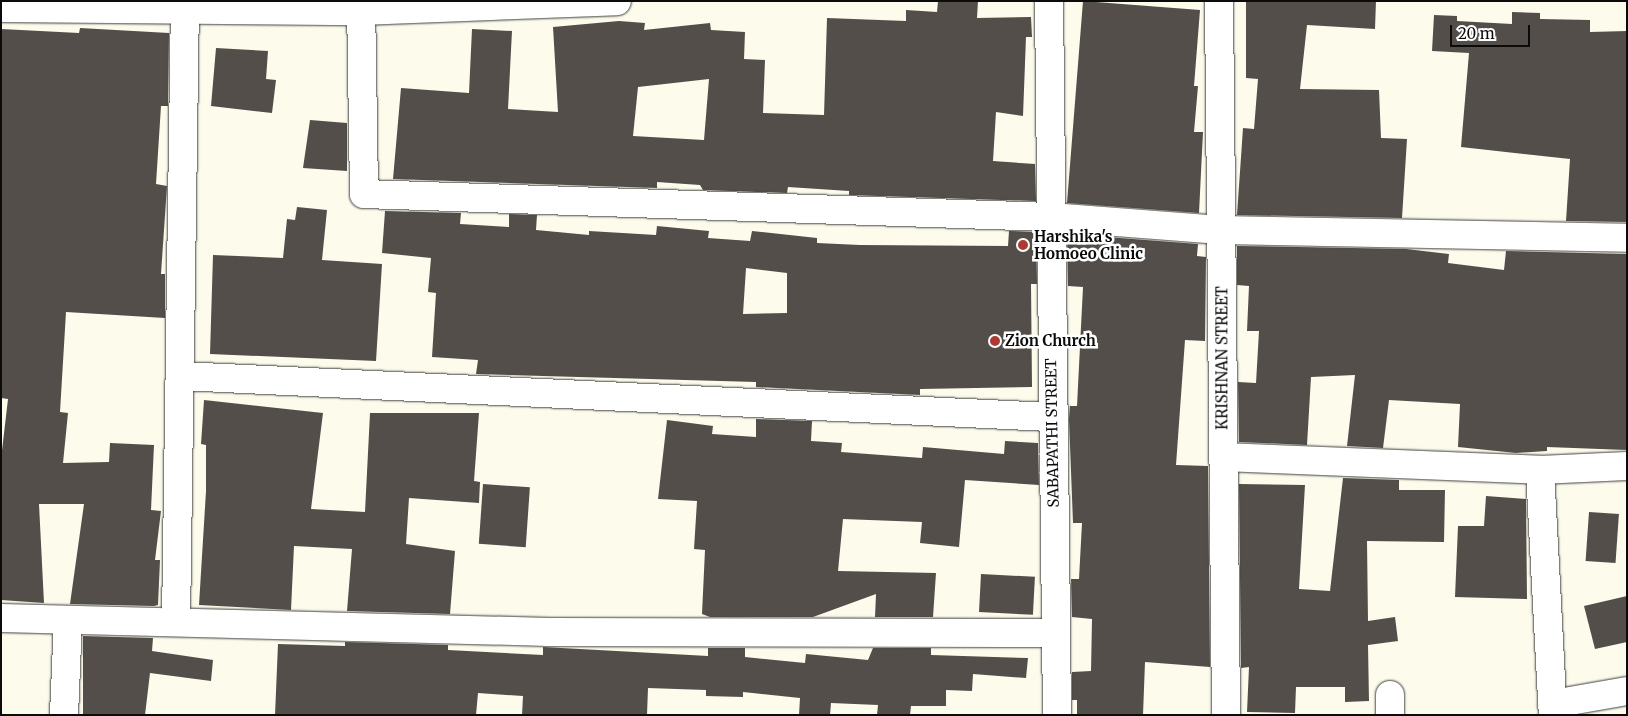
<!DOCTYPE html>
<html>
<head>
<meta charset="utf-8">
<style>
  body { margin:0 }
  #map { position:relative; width:1628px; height:716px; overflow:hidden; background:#fdfbec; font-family:Merriweather,serif }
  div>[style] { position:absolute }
  .building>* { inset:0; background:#534e49; transform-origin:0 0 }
  .roads { filter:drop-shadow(0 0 1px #3e3e3e) drop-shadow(0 0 1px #3e3e3e) }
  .minor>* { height:28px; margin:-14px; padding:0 14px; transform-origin:14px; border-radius:14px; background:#fff }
  .dots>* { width:14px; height:14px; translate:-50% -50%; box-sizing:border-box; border:2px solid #fff; border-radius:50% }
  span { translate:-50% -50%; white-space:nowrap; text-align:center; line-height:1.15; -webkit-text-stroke:5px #fff; paint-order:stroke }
  .poi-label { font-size:15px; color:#0b0b0b; font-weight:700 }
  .left { translate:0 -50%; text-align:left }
  .street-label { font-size:15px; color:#0b0b0b }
  .frame { position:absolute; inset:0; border:2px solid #0b0b0b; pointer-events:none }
  .scale { position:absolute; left:1450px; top:25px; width:80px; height:22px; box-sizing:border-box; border:2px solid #0b0b0b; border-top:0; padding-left:6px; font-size:15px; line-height:18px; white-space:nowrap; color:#0b0b0b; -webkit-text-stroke:4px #fff; paint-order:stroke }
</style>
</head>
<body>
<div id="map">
  <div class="building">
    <div style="clip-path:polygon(evenodd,938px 1px,978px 1px,977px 18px,1031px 17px,1032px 37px,1026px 37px,1023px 116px,996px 112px,993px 161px,1035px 164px,1036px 201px,849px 195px,849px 191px,788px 187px,787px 193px,703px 190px,700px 185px,657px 182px,657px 188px,393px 179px,401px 88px,469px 93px,472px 29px,512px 31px,508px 109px,558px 112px,553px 27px,619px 21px,645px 23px,644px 30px,710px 23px,711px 30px,745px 32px,744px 59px,765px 60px,763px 113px,824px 115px,827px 18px,906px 21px,906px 10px,937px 12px,938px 1px,709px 79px,704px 140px,633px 136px,638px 87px,709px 79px)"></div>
    <div style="clip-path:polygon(1083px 1px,1200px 10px,1194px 86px,1198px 86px,1194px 132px,1203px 132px,1199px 213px,1067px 203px)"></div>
    <div style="clip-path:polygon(1246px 1px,1376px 1px,1375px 29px,1307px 25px,1300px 89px,1379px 90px,1381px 138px,1407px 139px,1402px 218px,1237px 215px,1243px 128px,1254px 129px,1258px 79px,1246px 78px)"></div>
    <div style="clip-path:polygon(1512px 12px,1540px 13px,1540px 19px,1590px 20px,1590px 32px,1627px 31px,1627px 222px,1566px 221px,1570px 159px,1461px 147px,1469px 53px,1432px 51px,1434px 15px,1457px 16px,1457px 21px,1512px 24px)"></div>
    <div style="clip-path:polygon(80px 28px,169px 33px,168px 106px,161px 106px,156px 184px,167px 186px,161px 274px,165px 274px,165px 318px,66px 312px,60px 412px,68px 413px,63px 463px,109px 462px,110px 443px,154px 445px,151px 510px,161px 511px,155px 560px,160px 560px,158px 605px,154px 606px,70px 604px,84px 504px,39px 504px,44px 603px,1px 600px,1px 459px,8px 399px,1px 398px,1px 29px,79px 33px)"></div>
    <div style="clip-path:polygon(216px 48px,268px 51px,266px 79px,276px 80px,272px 113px,211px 106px)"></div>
    <div style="clip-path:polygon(310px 120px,347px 123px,347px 171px,303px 168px)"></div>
    <div style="clip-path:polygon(297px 207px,327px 210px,322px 260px,382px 264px,376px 361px,210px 354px,213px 255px,283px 258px,287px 219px,295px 220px)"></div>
    <div style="clip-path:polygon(evenodd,385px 211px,461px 213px,460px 224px,509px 227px,509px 214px,537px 215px,536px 230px,589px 235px,589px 231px,656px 235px,657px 226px,709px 231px,708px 238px,750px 241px,752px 231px,817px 238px,817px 243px,860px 245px,1008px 246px,1009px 231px,1036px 232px,1037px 284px,1031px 284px,1032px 387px,920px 389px,920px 395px,756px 387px,756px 382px,476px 374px,478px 360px,432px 357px,436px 293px,428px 292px,431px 258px,382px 253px,385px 211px,746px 268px,787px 273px,787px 313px,743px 314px,746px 268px)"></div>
    <div style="clip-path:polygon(1067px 234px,1198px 244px,1197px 256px,1206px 257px,1205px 341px,1185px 340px,1176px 465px,1208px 466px,1210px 667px,1145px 662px,1143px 715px,1077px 715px,1077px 700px,1072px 700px,1072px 672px,1091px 671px,1092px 619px,1072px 617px,1071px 579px,1079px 579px,1082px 523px,1073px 523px,1069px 419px,1070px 406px,1077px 406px,1083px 287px,1068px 286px)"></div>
    <div style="clip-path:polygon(1237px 246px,1406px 249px,1449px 254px,1448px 263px,1504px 270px,1506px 251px,1627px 254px,1627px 450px,1547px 447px,1547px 451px,1516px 453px,1458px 447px,1460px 404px,1389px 400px,1383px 448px,1347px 446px,1355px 375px,1311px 377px,1307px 445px,1239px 442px,1238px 382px,1256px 383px,1259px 331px,1247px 331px,1249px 286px,1237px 285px)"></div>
    <div style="clip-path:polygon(204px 400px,323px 413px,311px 509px,365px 512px,370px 413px,479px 413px,474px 481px,480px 482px,479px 503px,409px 498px,406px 544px,455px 551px,450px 614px,347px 611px,352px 549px,294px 546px,291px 610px,199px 605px,206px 491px,206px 445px,201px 444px)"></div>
    <div style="clip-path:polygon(756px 419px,812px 421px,811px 441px,842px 443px,841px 452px,922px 458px,923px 447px,1004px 454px,1005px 441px,1038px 443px,1039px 485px,965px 480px,959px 547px,920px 543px,922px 522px,843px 519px,838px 571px,936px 573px,933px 617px,875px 617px,876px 594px,813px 617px,710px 617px,702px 614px,705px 550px,694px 549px,697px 501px,658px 499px,667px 420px,713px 426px,712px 434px,756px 437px)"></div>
    <div style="clip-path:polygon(1343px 478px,1399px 480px,1399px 490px,1445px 490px,1444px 542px,1367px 541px,1368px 621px,1395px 617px,1398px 641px,1368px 645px,1369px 701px,1345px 702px,1345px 687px,1296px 687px,1295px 713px,1247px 712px,1249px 667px,1241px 668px,1239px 484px,1305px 485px,1299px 589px,1330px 591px)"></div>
    <div style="left:483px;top:484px;width:47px;height:60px;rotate:4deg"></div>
    <div style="clip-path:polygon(1486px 496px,1526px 499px,1527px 599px,1455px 597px,1458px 526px,1484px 526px)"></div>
    <div style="left:1589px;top:512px;width:30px;height:49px;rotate:4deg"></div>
    <div style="left:981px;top:574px;width:54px;height:38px;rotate:3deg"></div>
    <div style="clip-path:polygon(1627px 596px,1627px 642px,1595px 649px,1584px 606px)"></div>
    <div style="clip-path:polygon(83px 636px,153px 638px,152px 651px,213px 660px,211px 681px,150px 673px,145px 715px,83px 715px)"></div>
    <div style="clip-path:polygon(345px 642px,448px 645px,448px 650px,543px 655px,543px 647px,708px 656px,708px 648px,745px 648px,745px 657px,805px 663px,806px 654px,868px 660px,873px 648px,931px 648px,931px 655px,1028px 658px,1026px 678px,973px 674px,972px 691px,946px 690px,946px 706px,911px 706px,910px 715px,877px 715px,878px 705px,831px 703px,830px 715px,799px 715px,800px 698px,743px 692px,743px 697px,706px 696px,706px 690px,648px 688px,647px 715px,522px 715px,523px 696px,478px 693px,476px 715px,275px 715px,278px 644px,345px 646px)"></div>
  </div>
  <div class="roads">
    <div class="minor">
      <div style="left:361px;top:1px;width:193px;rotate:89.1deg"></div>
      <div style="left:364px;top:194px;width:687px;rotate:1.92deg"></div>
      <div style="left:1051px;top:217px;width:170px;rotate:4.4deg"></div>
      <div style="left:1221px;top:230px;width:406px;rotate:1.1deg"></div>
      <div style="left:1049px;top:1px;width:714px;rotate:89.36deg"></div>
      <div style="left:1219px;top:1px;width:714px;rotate:89.44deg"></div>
      <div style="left:1px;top:8px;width:360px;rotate:0.5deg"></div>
      <div style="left:361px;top:11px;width:256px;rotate:-2.2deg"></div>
      <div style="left:181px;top:376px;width:871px;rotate:2.7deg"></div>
      <div style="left:1223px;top:457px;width:317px;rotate:2.3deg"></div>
      <div style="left:1540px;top:470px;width:87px;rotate:-2.6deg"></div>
      <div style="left:1540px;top:470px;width:245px;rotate:87deg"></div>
      <div style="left:1px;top:618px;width:548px;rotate:1.46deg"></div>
      <div style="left:549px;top:632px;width:507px;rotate:0.11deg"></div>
      <div style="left:176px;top:622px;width:621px;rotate:-89.17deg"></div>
      <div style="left:1553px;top:704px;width:75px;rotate:-10deg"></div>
      <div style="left:64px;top:715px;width:94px;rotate:-87.6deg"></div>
      <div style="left:1390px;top:715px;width:20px;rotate:-90deg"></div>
    </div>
  </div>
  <div class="dots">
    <div style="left:1023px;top:245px;background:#ac3a33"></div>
    <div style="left:995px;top:341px;background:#ac3a33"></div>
  </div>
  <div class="poi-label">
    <span class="left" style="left:1034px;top:245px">Harshika's<br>Homoeo Clinic</span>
    <span class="left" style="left:1005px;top:341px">Zion Church</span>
  </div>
  <div class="street-label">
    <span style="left:1222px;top:358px;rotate:-90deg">KRISHNAN STREET</span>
    <span style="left:1052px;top:433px;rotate:-91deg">SABAPATHI STREET</span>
  </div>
  <div class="frame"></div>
  <div class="scale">20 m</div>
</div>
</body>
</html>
